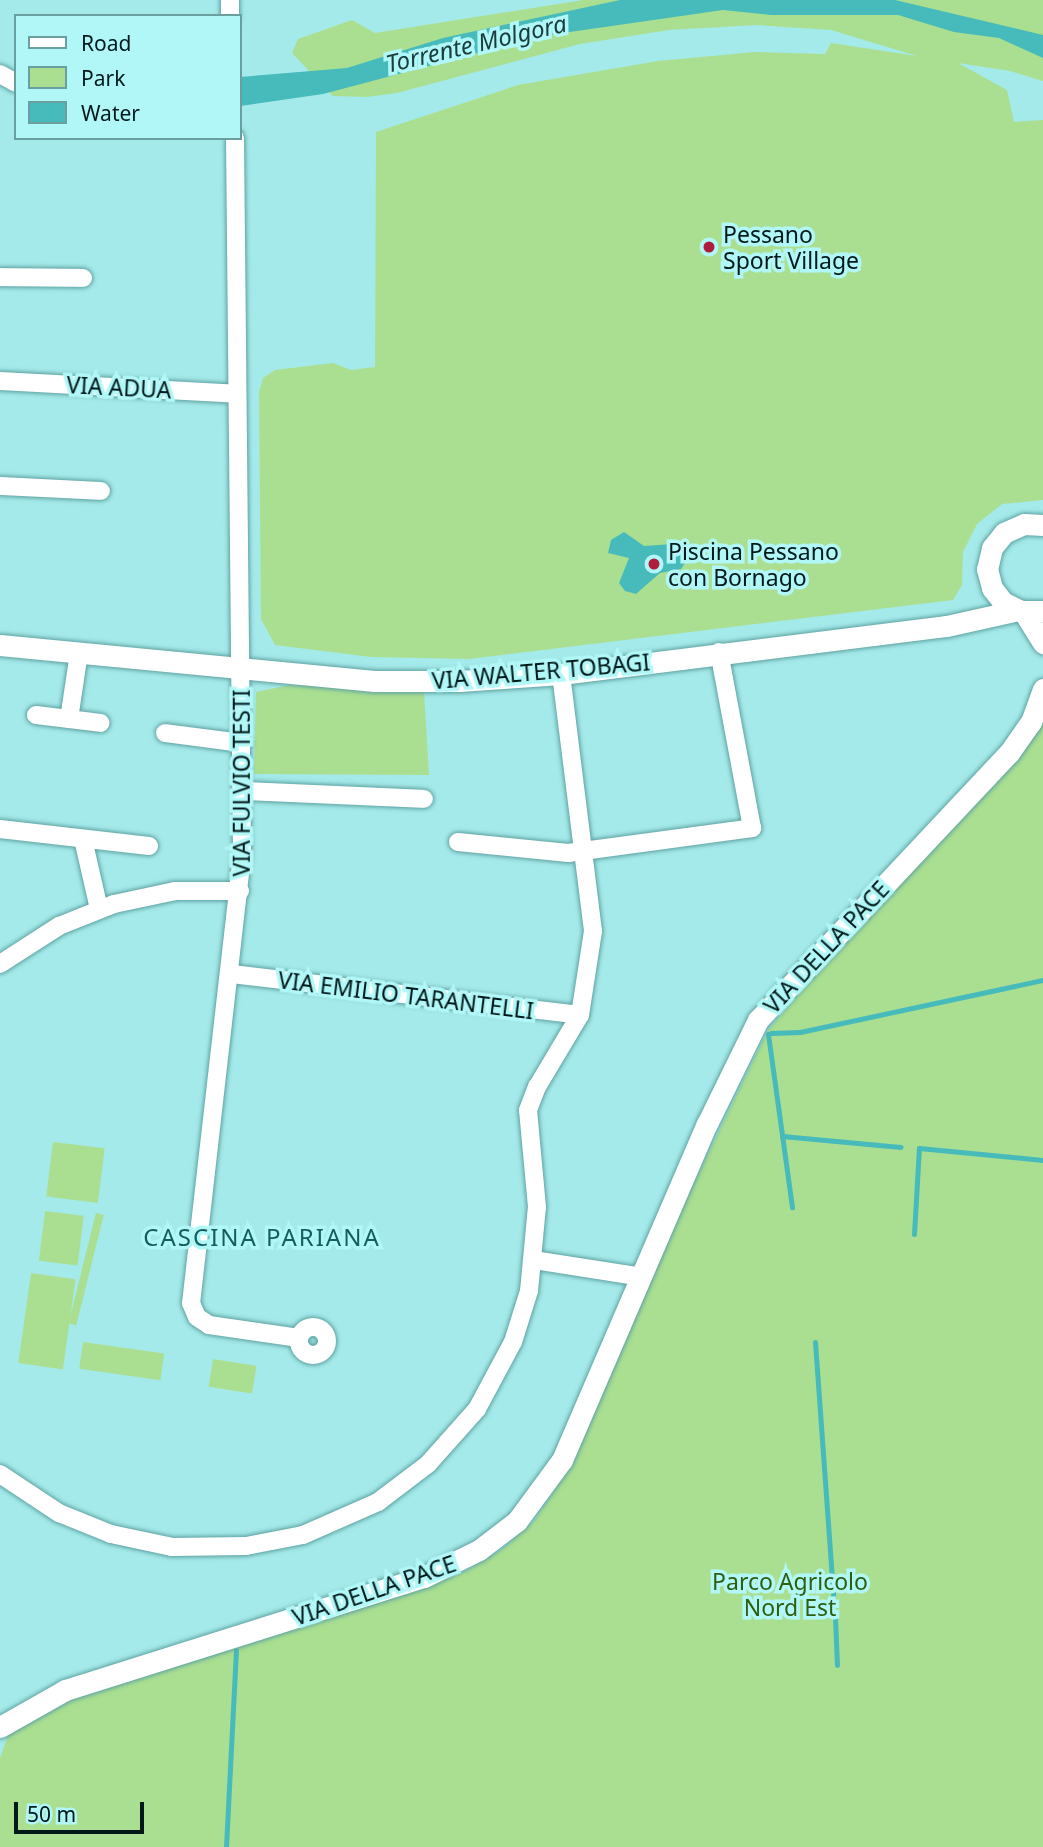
<!DOCTYPE html>
<html>
<head>
<meta charset="utf-8">
<style>
  body { margin:0 }
  #map { position:relative; width:1043px; height:1847px; overflow:hidden; background:#a5eaea; font-family:"Noto Sans",sans-serif }
  div>[style] { position:absolute }
  .green>* { inset:0; background:#aadf91; transform-origin:0 0 }
  .water>* { inset:0; background:#47babb }
  .stream>* { height:5px; margin:-2.5px; padding:0 2.5px; transform-origin:2.5px; border-radius:2.5px; background:#47babb }
  .roads { filter:drop-shadow(0 0 2px #5fa2a2) drop-shadow(0 0 2px #5fa2a2) }
  .minor>* { height:18px; margin:-9px; padding:0 9px; transform-origin:9px; border-radius:9px; background:#fff }
  .minor>.ring { margin:-9px; padding:0; box-sizing:content-box; background:none; border:18px solid #fff; border-radius:50% }
  .tertiary>* { height:21px; margin:-10.5px; padding:0 10.5px; transform-origin:10.5px; border-radius:10.5px; background:#fff }
  .dots>* { width:19px; height:19px; translate:-50% -50%; box-sizing:border-box; border:4px solid #b2f7f7; border-radius:50% }
  span { translate:-50% -50%; white-space:nowrap; text-align:center; line-height:1.15; -webkit-text-stroke:7px #b2f7f7; paint-order:stroke }
  .poi-label { font-size:23px; color:#00191a }
  .left { translate:0 -50%; text-align:left }
  .street-label { font-size:23px; color:#00191a }
  .park-label { font-size:23px; color:#2e5e0e }
  .water-label { font-size:24px; color:#1a3c3d; font-style:italic }
  .neighbourhood-label { font-size:24px; color:#145e5f; letter-spacing:2px }
  .legend { position:absolute; left:14px; top:14px; width:228px; height:126px; box-sizing:border-box; background:#b2f7f7; border:2px solid #6b9e9f; margin:0; padding:9px 12px; list-style:none; font-size:21px; color:#00191a }
  .legend li { display:flex; align-items:center; gap:14px; height:35px }
  .legend b { width:35px; border:2px solid #6b9e9f }
  .scale { position:absolute; left:14px; top:1802px; width:130px; height:32px; box-sizing:border-box; border:4px solid #00191a; border-top:0; padding-left:9px; font-size:21px; line-height:24px; white-space:nowrap; color:#00191a; -webkit-text-stroke:5px #b2f7f7; paint-order:stroke }
</style>
</head>
<body>
<div id="map">
  <div class="green">
    <div style="clip-path:polygon(583px 0,1043px 0,1043px 81px,1010px 71px,958px 63px,1007px 90px,1014px 122px,1043px 120px,1043px 500px,1002px 504px,977px 524px,963px 552px,962px 585px,953px 600px,469px 659px,371px 657px,275px 645px,261px 619px,259px 392px,263px 378px,275px 370px,333px 363px,351px 370px,375px 367px,376px 132px,518px 85px,658px 61px,755px 52px,825px 54px,831px 43px,917px 56px,831px 30px,756px 25px,669px 30px,580px 44px,397px 93px,367px 97px,333px 96px,292px 53px,298px 39px,352px 20px,375px 33px)"></div>
    <div style="clip-path:polygon(290px 685px,424px 691px,429px 775px,254px 774px,256px 692px)"></div>
    <div style="clip-path:polygon(1043px 715px,1043px 1847px,0 1847px,0 1758px,13px 1721px,75px 1692px,462px 1573px,501px 1550px,534px 1521px,569px 1468px,657px 1259px,768px 1030px)"></div>
    <div style="left:53px;top:1142px;width:52px;height:55px;rotate:7deg"></div>
    <div style="left:45px;top:1211px;width:39px;height:50px;rotate:7deg"></div>
    <div style="left:96px;top:1213px;width:8px;height:114px;rotate:14deg"></div>
    <div style="left:31px;top:1273px;width:45px;height:91px;rotate:8deg"></div>
    <div style="left:83px;top:1342px;width:82px;height:27px;rotate:8deg"></div>
    <div style="left:213px;top:1359px;width:44px;height:28px;rotate:9deg"></div>
  </div>
  <div class="water">
    <div style="clip-path:polygon(620px 0,895px 0,1043px 35px,1043px 58px,999px 38px,954px 32px,898px 15px,771px 15px,723px 10px,542px 36px,323px 94px,240px 106px,240px 77px,347px 68px,443px 38px)"></div>
    <div style="clip-path:polygon(624px 532px,644px 546px,673px 544px,683px 550px,687px 560px,681px 569px,660px 573px,636px 594px,625px 591px,619px 583px,629px 558px,608px 553px,611px 540px)"></div>
  </div>
  <div class="stream">
    <div style="left:771px;top:1033px;width:29px;rotate:-2deg"></div>
    <div style="left:800px;top:1032px;width:249px;rotate:-12.1deg"></div>
    <div style="left:768px;top:1034px;width:175px;rotate:82.1deg"></div>
    <div style="left:782px;top:1136px;width:119px;rotate:5.3deg"></div>
    <div style="left:914px;top:1234px;width:86px;rotate:-86.7deg"></div>
    <div style="left:919px;top:1148px;width:125px;rotate:5.5deg"></div>
    <div style="left:815px;top:1342px;width:254px;rotate:85.9deg"></div>
    <div style="left:835px;top:1618px;width:47px;rotate:87.6deg"></div>
    <div style="left:226px;top:1847px;width:197px;rotate:-87.1deg"></div>
  </div>
  <div class="roads">
    <div class="minor">
      <div style="left:230px;top:0;width:16px;rotate:90deg"></div>
      <div style="left:0;top:74px;width:18px;rotate:29deg"></div>
      <div style="left:235px;top:138px;width:718px;rotate:89.44deg"></div>
      <div style="left:242px;top:856px;width:450px;rotate:96.5deg"></div>
      <div style="left:191px;top:1303px;width:15px;rotate:67deg"></div>
      <div style="left:197px;top:1317px;width:14px;rotate:34deg"></div>
      <div style="left:209px;top:1325px;width:91px;rotate:8.2deg"></div>
      <div style="left:0;top:277px;width:83px;rotate:0.7deg"></div>
      <div style="left:0;top:381px;width:237px;rotate:3.1deg"></div>
      <div style="left:0;top:486px;width:101px;rotate:2.8deg"></div>
      <div style="left:36px;top:715px;width:65px;rotate:7deg"></div>
      <div style="left:69px;top:719px;width:67px;rotate:-81.4deg"></div>
      <div style="left:165px;top:733px;width:78px;rotate:7.4deg"></div>
      <div style="left:243px;top:791px;width:181px;rotate:2.5deg"></div>
      <div style="left:0;top:829px;width:150px;rotate:6.5deg"></div>
      <div style="left:83px;top:839px;width:72px;rotate:77.1deg"></div>
      <div style="left:458px;top:842px;width:111px;rotate:5.7deg"></div>
      <div style="left:568px;top:853px;width:186px;rotate:-7.7deg"></div>
      <div style="left:752px;top:828px;width:179px;rotate:-100.6deg"></div>
      <div style="left:0;top:964px;width:70px;rotate:-32.8deg"></div>
      <div style="left:59px;top:926px;width:59px;rotate:-21.8deg"></div>
      <div style="left:114px;top:904px;width:62px;rotate:-12deg"></div>
      <div style="left:175px;top:891px;width:65px"></div>
      <div style="left:232px;top:974px;width:350px;rotate:6.7deg"></div>
      <div style="left:534px;top:1260px;width:109px;rotate:8.9deg"></div>
      <div class="ring" style="left:299px;top:1327px;width:10px;height:10px"></div>
      <div style="left:0;top:1474px;width:71px;rotate:33.5deg"></div>
      <div style="left:59px;top:1513px;width:56px;rotate:22deg"></div>
      <div style="left:111px;top:1534px;width:62px;rotate:12deg"></div>
      <div style="left:172px;top:1547px;width:74px;rotate:-0.8deg"></div>
      <div style="left:246px;top:1546px;width:58px;rotate:-10.9deg"></div>
      <div style="left:303px;top:1535px;width:82px;rotate:-23.7deg"></div>
      <div style="left:378px;top:1502px;width:63px;rotate:-37.2deg"></div>
      <div style="left:428px;top:1464px;width:74px;rotate:-48.3deg"></div>
      <div style="left:477px;top:1409px;width:76px;rotate:-61.8deg"></div>
      <div style="left:513px;top:1342px;width:53px;rotate:-72.6deg"></div>
      <div style="left:529px;top:1291px;width:84px;rotate:-84.6deg"></div>
      <div style="left:537px;top:1207px;width:97px;rotate:-95.3deg"></div>
      <div style="left:528px;top:1110px;width:25px;rotate:-69deg"></div>
      <div style="left:537px;top:1087px;width:84px;rotate:-59.2deg"></div>
      <div style="left:580px;top:1015px;width:85px;rotate:-81.2deg"></div>
      <div style="left:593px;top:931px;width:259px;rotate:-97.1deg"></div>
    </div>
    <div class="tertiary">
      <div style="left:1043px;top:525px;width:19px;rotate:-177deg"></div>
      <div style="left:1024px;top:524px;width:22px;rotate:156deg"></div>
      <div style="left:1004px;top:533px;width:19px;rotate:129deg"></div>
      <div style="left:992px;top:548px;width:22px;rotate:103deg"></div>
      <div style="left:987px;top:569px;width:20px;rotate:75deg"></div>
      <div style="left:992px;top:588px;width:18px;rotate:52deg"></div>
      <div style="left:1003px;top:602px;width:20px;rotate:27deg"></div>
      <div style="left:1021px;top:611px;width:22px"></div>
      <div style="left:1023px;top:611px;width:38px;rotate:58deg"></div>
      <div style="left:0;top:645px;width:376px;rotate:5.5deg"></div>
      <div style="left:374px;top:681px;width:85px"></div>
      <div style="left:459px;top:681px;width:102px;rotate:-3.9deg"></div>
      <div style="left:561px;top:674px;width:389px;rotate:-7.1deg"></div>
      <div style="left:947px;top:626px;width:73px;rotate:-12.7deg"></div>
      <div style="left:0;top:1727px;width:75px;rotate:-29.6deg"></div>
      <div style="left:65px;top:1690px;width:376px;rotate:-17.5deg"></div>
      <div style="left:424px;top:1577px;width:61px;rotate:-26.1deg"></div>
      <div style="left:479px;top:1550px;width:48px;rotate:-37.3deg"></div>
      <div style="left:517px;top:1521px;width:76px;rotate:-53.6deg"></div>
      <div style="left:562px;top:1460px;width:366px;rotate:-66.7deg"></div>
      <div style="left:707px;top:1124px;width:116px;rotate:-63.9deg"></div>
      <div style="left:758px;top:1020px;width:366px;rotate:-46.8deg"></div>
      <div style="left:1009px;top:753px;width:38px;rotate:-55deg"></div>
      <div style="left:1031px;top:722px;width:35px;rotate:-70deg"></div>
    </div>
  </div>
  <div class="dots">
    <div style="left:709px;top:247px;background:#b01c3c"></div>
    <div style="left:654px;top:564px;background:#b01c3c"></div>
  </div>
  <div class="poi-label">
    <span class="left" style="left:723px;top:247px">Pessano<br>Sport Village</span>
    <span class="left" style="left:668px;top:564px">Piscina Pessano<br>con Bornago</span>
  </div>
  <div class="street-label">
    <span style="left:119px;top:387px;rotate:3deg">VIA ADUA</span>
    <span style="left:541px;top:671px;rotate:-5deg">VIA WALTER TOBAGI</span>
    <span style="left:241px;top:783px;rotate:-90deg">VIA FULVIO TESTI</span>
    <span style="left:826px;top:947px;rotate:-47deg">VIA DELLA PACE</span>
    <span style="left:406px;top:995px;rotate:7deg">VIA EMILIO TARANTELLI</span>
    <span style="left:374px;top:1590px;rotate:-19deg">VIA DELLA PACE</span>
  </div>
  <div class="park-label">
    <span style="left:790px;top:1594px">Parco Agricolo<br>Nord Est</span>
  </div>
  <div class="water-label">
    <span style="left:476px;top:43px;rotate:-13deg">Torrente Molgora</span>
  </div>
  <div class="neighbourhood-label">
    <span style="left:262px;top:1237px">CASCINA PARIANA</span>
  </div>
  <ul class="legend">
  <li><b style="height:9px;background:#fff"></b>Road</li>
  <li><b style="height:19px;background:#aadf91"></b>Park</li>
  <li><b style="height:19px;background:#47babb"></b>Water</li>
  </ul>
  <div class="scale">50 m</div>
</div>
</body>
</html>
